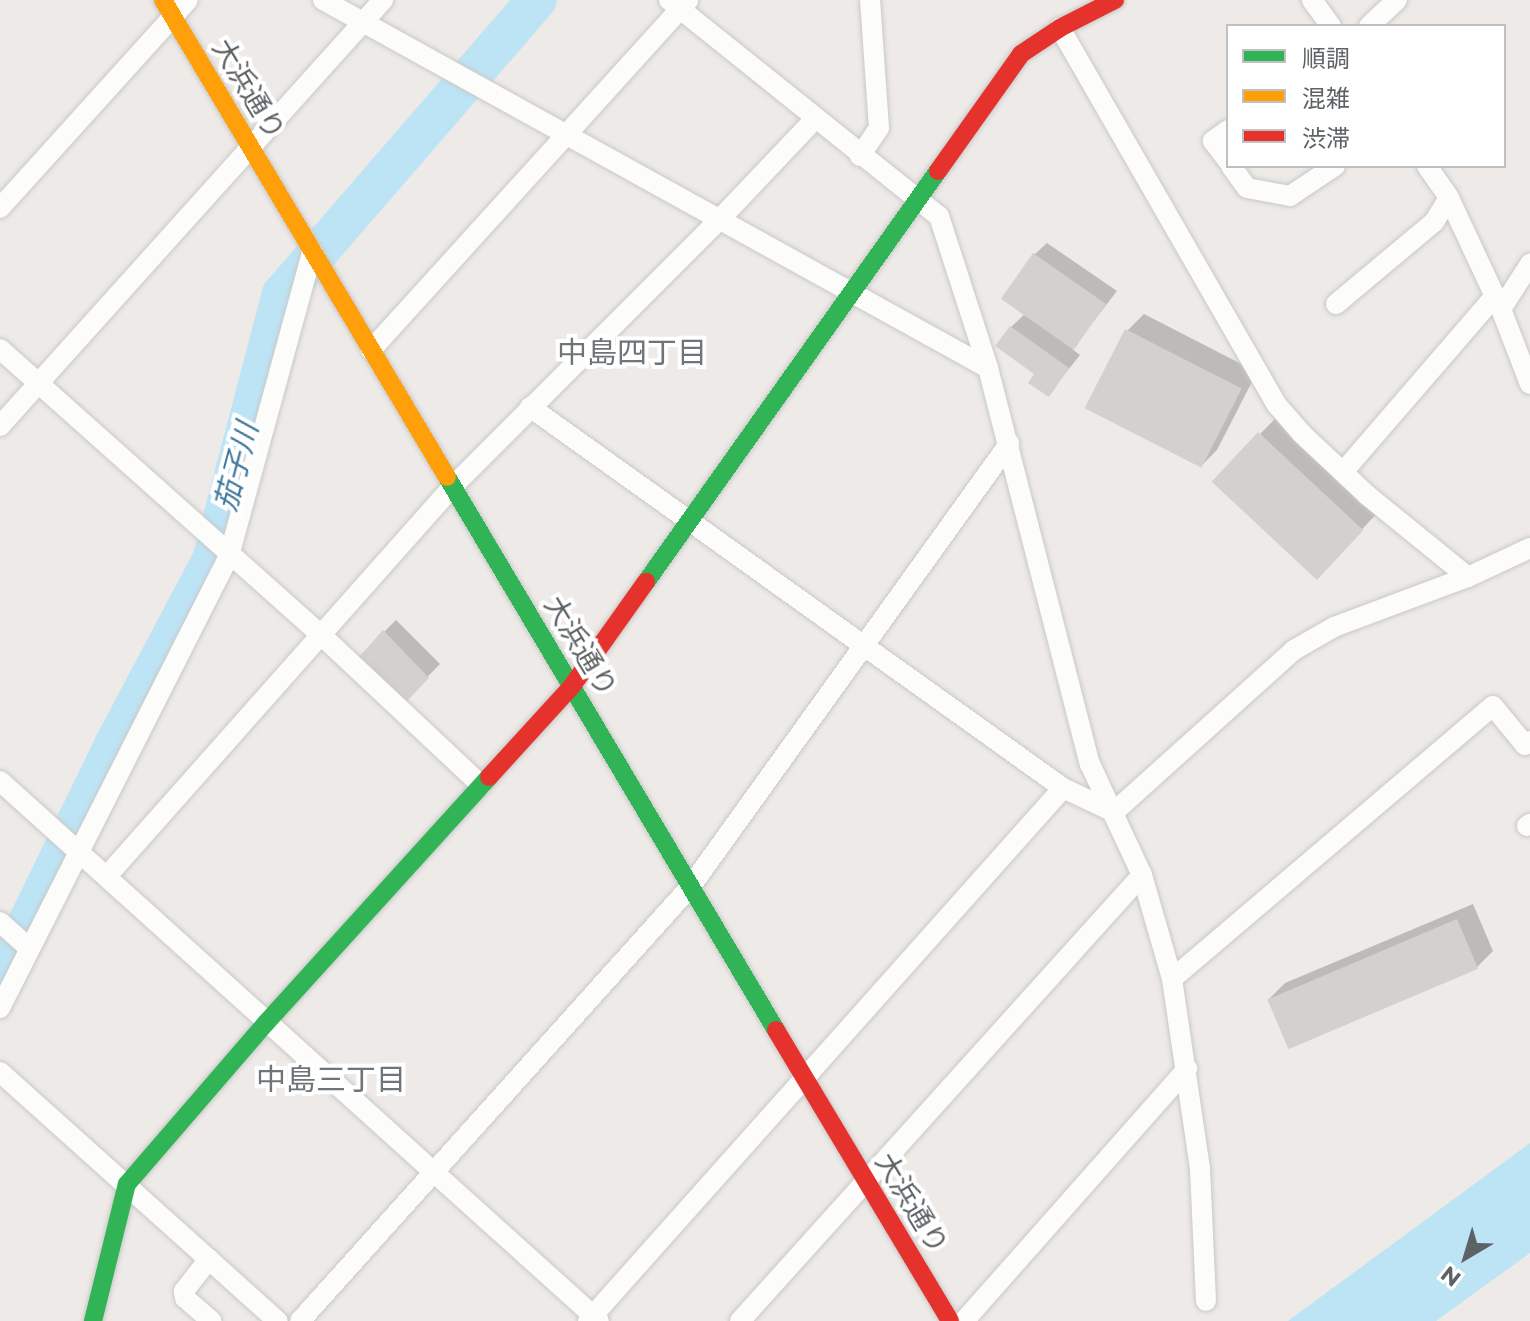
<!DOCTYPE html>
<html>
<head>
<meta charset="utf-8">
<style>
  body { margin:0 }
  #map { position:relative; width:1530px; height:1321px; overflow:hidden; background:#edeae7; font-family:Montserrat,"Noto Sans JP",sans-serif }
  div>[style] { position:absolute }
  .water>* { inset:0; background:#bde4f5 }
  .shadow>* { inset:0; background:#0003 }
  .river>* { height:40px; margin:-20px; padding:0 20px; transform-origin:20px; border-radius:20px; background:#bde4f5 }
  .building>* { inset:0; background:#d3d1d0; transform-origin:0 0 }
  .roads { filter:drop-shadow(0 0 2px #c9c9c9) drop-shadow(0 0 2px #c9c9c9) }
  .street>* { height:20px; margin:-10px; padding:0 10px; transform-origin:10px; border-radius:10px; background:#fcfcfb }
  .fast>* { height:18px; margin:-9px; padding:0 9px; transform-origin:9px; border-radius:9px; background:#30b455 }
  .slow>* { height:18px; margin:-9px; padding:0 9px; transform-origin:9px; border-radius:9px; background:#ff9f0a }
  .jam>* { height:18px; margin:-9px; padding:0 9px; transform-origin:9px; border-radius:9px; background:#e5322d }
  span { translate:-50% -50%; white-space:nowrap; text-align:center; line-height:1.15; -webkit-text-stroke:8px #fff; paint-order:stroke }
  .street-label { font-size:28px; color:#5d6265 }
  .neighbourhood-label { font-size:30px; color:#6e7477 }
  .water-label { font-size:30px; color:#40789b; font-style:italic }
  .legend { position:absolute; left:1226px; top:24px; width:280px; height:144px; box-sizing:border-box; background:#fff; border:2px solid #bec0c1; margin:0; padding:10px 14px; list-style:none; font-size:24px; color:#5d6265 }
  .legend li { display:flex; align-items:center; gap:16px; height:40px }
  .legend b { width:40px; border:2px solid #bec0c1 }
  .north { position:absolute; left:1426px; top:1217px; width:80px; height:80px; -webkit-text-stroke:6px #fff; paint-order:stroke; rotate:218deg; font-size:22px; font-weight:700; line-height:32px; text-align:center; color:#5d6265 }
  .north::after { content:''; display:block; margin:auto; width:28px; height:36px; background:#5d6265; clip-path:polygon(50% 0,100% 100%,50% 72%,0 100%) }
</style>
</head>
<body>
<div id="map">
  <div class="water">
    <div style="clip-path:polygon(1530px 1143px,1530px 1253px,1436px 1321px,1288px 1321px)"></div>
  </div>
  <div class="shadow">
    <div style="clip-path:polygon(1047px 243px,1117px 291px,1072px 349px,1080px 355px,1048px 395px,1011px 327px,1025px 314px,1034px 255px)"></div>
    <div style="clip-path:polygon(1144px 314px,1257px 372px,1217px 450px,1201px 466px,1127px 331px)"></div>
    <div style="clip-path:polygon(1276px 418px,1378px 512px,1333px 561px,1260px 434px)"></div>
    <div style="clip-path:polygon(396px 620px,440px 664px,407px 698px,384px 632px)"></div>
    <div style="clip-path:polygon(1473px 904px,1493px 951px,1477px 967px,1269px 999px,1285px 983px)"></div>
  </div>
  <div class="river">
    <div style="left:0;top:980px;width:261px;rotate:-64.1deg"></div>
    <div style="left:114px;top:745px;width:209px;rotate:-62.1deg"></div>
    <div style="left:212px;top:560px;width:275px;rotate:-75.3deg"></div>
    <div style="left:282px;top:294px;width:389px;rotate:-49.1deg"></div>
  </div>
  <div class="building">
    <div style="left:1033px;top:253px;width:89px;height:56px;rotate:35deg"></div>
    <div style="clip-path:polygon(1010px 326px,1069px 368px,1049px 397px,1028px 383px,1034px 374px,995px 346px)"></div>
    <div style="left:1125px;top:329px;width:131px;height:89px;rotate:27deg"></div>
    <div style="left:1258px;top:432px;width:144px;height:68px;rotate:43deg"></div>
    <div style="clip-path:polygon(383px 630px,429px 678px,407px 701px,358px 658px)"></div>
    <div style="left:1457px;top:919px;width:54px;height:206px;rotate:67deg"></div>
  </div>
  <div class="roads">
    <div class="street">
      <div style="left:323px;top:0;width:760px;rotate:28.96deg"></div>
      <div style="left:669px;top:0;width:346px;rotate:38.7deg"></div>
      <div style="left:939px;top:216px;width:160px;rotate:72.1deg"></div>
      <div style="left:988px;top:368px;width:409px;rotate:75.6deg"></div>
      <div style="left:1090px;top:764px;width:123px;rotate:64.9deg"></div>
      <div style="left:1142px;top:875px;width:108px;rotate:73.9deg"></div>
      <div style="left:1172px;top:979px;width:192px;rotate:81.6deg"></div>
      <div style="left:1200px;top:1169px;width:132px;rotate:87.4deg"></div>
      <div style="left:1312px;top:0;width:32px;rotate:54deg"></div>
      <div style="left:1369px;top:26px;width:38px;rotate:-43deg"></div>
      <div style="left:1060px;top:28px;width:434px;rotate:60.1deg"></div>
      <div style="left:1276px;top:404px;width:38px;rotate:49deg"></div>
      <div style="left:1301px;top:433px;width:91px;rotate:43.2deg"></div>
      <div style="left:1367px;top:495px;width:130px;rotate:39.1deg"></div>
      <div style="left:1228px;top:130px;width:19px;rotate:144deg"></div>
      <div style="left:1213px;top:141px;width:25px;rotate:53deg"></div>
      <div style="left:860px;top:156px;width:34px;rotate:-56deg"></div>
      <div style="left:879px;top:128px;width:128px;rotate:-94deg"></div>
      <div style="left:1231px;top:166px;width:27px;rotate:54deg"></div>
      <div style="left:1247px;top:188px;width:44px;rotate:10.5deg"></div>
      <div style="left:1290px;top:196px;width:54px;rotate:-33.7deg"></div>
      <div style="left:1427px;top:166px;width:39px;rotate:55deg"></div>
      <div style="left:1449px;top:198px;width:123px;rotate:64.9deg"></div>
      <div style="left:1501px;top:309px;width:80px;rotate:68.9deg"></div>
      <div style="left:0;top:208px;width:280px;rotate:-47.9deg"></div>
      <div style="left:1336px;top:304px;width:128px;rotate:-39.9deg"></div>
      <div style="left:1434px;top:222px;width:28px;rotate:-58deg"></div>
      <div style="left:1501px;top:309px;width:54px;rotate:-57.2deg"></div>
      <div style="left:0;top:349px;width:427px;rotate:41.7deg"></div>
      <div style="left:319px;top:633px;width:222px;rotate:43.2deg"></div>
      <div style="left:371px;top:350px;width:472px;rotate:-47.8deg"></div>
      <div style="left:530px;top:407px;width:655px;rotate:35.56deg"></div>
      <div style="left:1063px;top:788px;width:56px;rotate:25.2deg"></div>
      <div style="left:0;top:426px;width:573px;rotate:-48.04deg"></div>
      <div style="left:1343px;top:472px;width:233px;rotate:-49.2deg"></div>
      <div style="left:0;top:781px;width:806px;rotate:42.03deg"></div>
      <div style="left:1114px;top:812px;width:242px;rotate:-42deg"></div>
      <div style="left:1294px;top:650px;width:46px;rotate:-29.9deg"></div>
      <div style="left:1334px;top:627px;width:143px;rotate:-20.5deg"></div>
      <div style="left:1468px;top:577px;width:68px;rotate:-25.1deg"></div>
      <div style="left:1527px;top:826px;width:4px;rotate:-34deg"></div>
      <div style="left:107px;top:876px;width:521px;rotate:-48.42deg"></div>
      <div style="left:453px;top:486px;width:378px;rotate:-45deg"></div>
      <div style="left:720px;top:219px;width:138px;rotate:-46.5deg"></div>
      <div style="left:0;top:922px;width:40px;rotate:42deg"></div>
      <div style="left:1172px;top:979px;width:421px;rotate:-40.4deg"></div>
      <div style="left:1493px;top:706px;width:50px;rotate:50.6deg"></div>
      <div style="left:1525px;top:745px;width:6px;rotate:-39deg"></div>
      <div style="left:0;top:1008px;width:507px;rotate:-63.13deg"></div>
      <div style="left:229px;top:556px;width:315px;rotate:-74.7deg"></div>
      <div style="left:0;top:1072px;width:373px;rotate:41.9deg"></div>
      <div style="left:209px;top:1259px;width:41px;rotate:128deg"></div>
      <div style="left:184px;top:1291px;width:7px;rotate:82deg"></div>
      <div style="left:185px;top:1298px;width:35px;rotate:41deg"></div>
      <div style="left:300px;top:1321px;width:585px;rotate:-48.05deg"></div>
      <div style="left:691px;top:886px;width:545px;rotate:-54.27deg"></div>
      <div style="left:588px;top:1321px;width:714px;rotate:-48.29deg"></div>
      <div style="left:740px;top:1321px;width:600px;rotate:-47.97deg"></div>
      <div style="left:964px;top:1321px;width:337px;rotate:-48.5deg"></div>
    </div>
    <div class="fast">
      <div style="left:447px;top:477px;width:643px;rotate:59.25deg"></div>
      <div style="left:646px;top:582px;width:504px;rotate:-54.61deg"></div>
      <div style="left:93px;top:1321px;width:141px;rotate:-76.1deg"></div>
      <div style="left:127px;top:1184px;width:213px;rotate:-49.2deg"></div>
      <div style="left:266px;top:1023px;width:332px;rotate:-47.8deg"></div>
    </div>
    <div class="slow">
      <div style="left:163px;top:0;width:555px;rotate:59.23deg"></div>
    </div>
    <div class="jam">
      <div style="left:938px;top:171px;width:143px;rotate:-54.6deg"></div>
      <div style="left:1021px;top:54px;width:47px;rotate:-33.7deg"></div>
      <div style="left:1060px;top:28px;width:62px;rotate:-27deg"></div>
      <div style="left:489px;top:777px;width:123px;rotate:-47.6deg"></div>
      <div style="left:572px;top:686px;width:128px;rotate:-54.6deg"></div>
      <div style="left:776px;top:1030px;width:339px;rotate:59.1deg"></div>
    </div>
  </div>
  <div class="street-label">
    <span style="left:249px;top:89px;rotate:59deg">大浜通り</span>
    <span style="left:581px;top:646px;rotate:59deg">大浜通り</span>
    <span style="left:912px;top:1203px;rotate:59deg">大浜通り</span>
  </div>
  <div class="neighbourhood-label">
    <span style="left:632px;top:353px">中島四丁目</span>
    <span style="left:331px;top:1080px">中島三丁目</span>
  </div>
  <div class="water-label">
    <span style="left:237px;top:467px;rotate:-75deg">茄子川</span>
  </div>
  <ul class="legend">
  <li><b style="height:10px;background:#30b455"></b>順調</li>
  <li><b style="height:10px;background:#ff9f0a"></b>混雑</li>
  <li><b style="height:10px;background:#e5322d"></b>渋滞</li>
  </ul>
  <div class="north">N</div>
</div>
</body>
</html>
